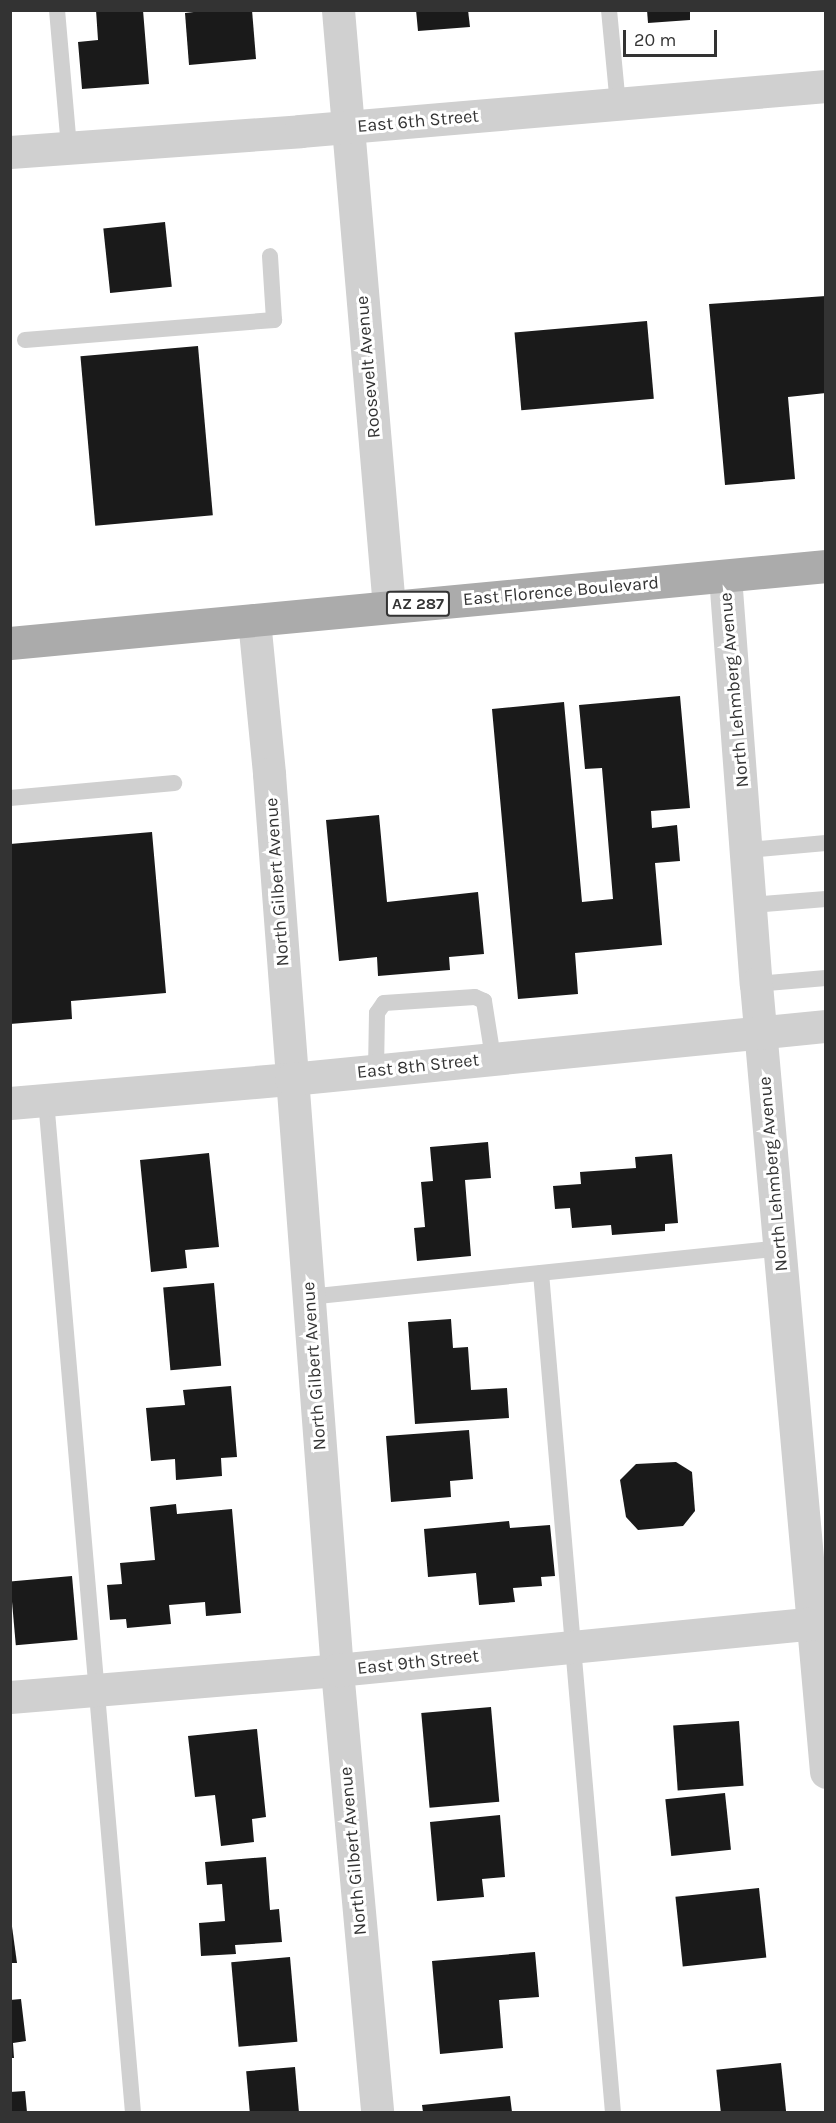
<!DOCTYPE html>
<html>
<head>
<meta charset="utf-8">
<style>
  body { margin:0 }
  #map { position:relative; width:836px; height:2123px; overflow:hidden; background:#fff; font-family:Karla,sans-serif }
  div>[style] { position:absolute }
  .building>* { inset:0; background:#1a1a1a; transform-origin:0 0 }
  .service>* { height:16px; margin:-8px; padding:0 8px; transform-origin:8px; border-radius:8px; background:#d0d0d0 }
  .minor>* { height:33px; margin:-16.5px; padding:0 16.5px; transform-origin:16.5px; border-radius:16.5px; background:#d0d0d0 }
  .primary>* { height:33px; margin:-16.5px; padding:0 16.5px; transform-origin:16.5px; border-radius:16.5px; background:#ababab }
  span { translate:-50% -50%; white-space:nowrap; text-align:center; line-height:1.15; -webkit-text-stroke:6px #fff; paint-order:stroke }
  .shield-label span { padding:2px 4px; background:#fff; border:2px solid; border-radius:4px; -webkit-text-stroke-width:0 }
  .shield-label { font-size:16px; color:#333; font-weight:700 }
  .street-label { font-size:18px; color:#333 }
  .frame { position:absolute; inset:0; border:12px solid #333; pointer-events:none }
  .scale { position:absolute; left:623px; top:30px; width:94px; height:27px; box-sizing:border-box; border:3px solid #333; border-top:0; padding-left:8px; font-size:18px; line-height:21px; white-space:nowrap; color:#333; -webkit-text-stroke:4px #fff; paint-order:stroke }
</style>
</head>
<body>
<div id="map">
  <div class="building">
    <div style="clip-path:polygon(96px 10px,143px 10px,149px 84px,82px 89px,78px 42px,98px 40px)"></div>
    <div style="clip-path:polygon(211px 10px,252px 10px,256px 59px,189px 65px,185px 13px)"></div>
    <div style="clip-path:polygon(416px 10px,468px 10px,470px 27px,418px 31px)"></div>
    <div style="clip-path:polygon(647px 10px,690px 10px,690px 20px,648px 23px)"></div>
    <div style="left:165px;top:222px;width:65px;height:62px;rotate:84deg"></div>
    <div style="clip-path:polygon(826px 296px,826px 393px,788px 397px,795px 479px,725px 485px,709px 304px)"></div>
    <div style="left:647px;top:321px;width:78px;height:133px;rotate:85deg"></div>
    <div style="left:198px;top:346px;width:170px;height:118px;rotate:85deg"></div>
    <div style="clip-path:polygon(680px 696px,690px 808px,651px 811px,652px 828px,677px 825px,680px 861px,655px 863px,662px 945px,575px 953px,578px 994px,518px 999px,492px 709px,564px 702px,582px 902px,613px 899px,602px 768px,585px 769px,579px 705px)"></div>
    <div style="clip-path:polygon(379px 815px,387px 902px,478px 892px,484px 954px,449px 957px,450px 970px,378px 976px,377px 957px,339px 961px,326px 820px)"></div>
    <div style="clip-path:polygon(152px 832px,166px 993px,71px 1001px,72px 1019px,10px 1024px,10px 844px)"></div>
    <div style="clip-path:polygon(488px 1142px,491px 1178px,465px 1180px,471px 1256px,417px 1261px,414px 1228px,425px 1227px,421px 1182px,433px 1181px,430px 1147px)"></div>
    <div style="clip-path:polygon(209px 1153px,219px 1247px,185px 1250px,187px 1268px,151px 1272px,140px 1160px)"></div>
    <div style="clip-path:polygon(672px 1154px,678px 1223px,665px 1224px,665px 1231px,612px 1235px,611px 1225px,572px 1228px,570px 1208px,555px 1209px,553px 1186px,581px 1184px,580px 1172px,636px 1168px,635px 1157px)"></div>
    <div style="left:214px;top:1283px;width:83px;height:51px;rotate:85deg"></div>
    <div style="clip-path:polygon(451px 1319px,453px 1348px,468px 1347px,471px 1390px,507px 1388px,509px 1418px,415px 1424px,408px 1322px)"></div>
    <div style="clip-path:polygon(231px 1386px,237px 1457px,221px 1458px,222px 1476px,176px 1480px,175px 1459px,151px 1461px,146px 1408px,185px 1405px,183px 1390px)"></div>
    <div style="clip-path:polygon(469px 1430px,473px 1479px,450px 1481px,451px 1497px,391px 1502px,386px 1436px)"></div>
    <div style="clip-path:polygon(676px 1462px,692px 1472px,695px 1511px,683px 1526px,638px 1530px,626px 1517px,620px 1480px,636px 1464px)"></div>
    <div style="clip-path:polygon(176px 1504px,177px 1514px,232px 1509px,241px 1613px,206px 1616px,205px 1602px,169px 1605px,171px 1624px,127px 1628px,126px 1619px,110px 1620px,107px 1585px,122px 1584px,120px 1563px,155px 1560px,150px 1507px)"></div>
    <div style="clip-path:polygon(509px 1521px,510px 1528px,550px 1525px,555px 1576px,541px 1577px,542px 1586px,513px 1588px,515px 1602px,479px 1605px,476px 1573px,428px 1577px,424px 1529px)"></div>
    <div style="left:72px;top:1576px;width:64px;height:62px;rotate:85deg"></div>
    <div style="left:491px;top:1707px;width:95px;height:70px;rotate:85deg"></div>
    <div style="left:739px;top:1721px;width:65px;height:66px;rotate:86deg"></div>
    <div style="clip-path:polygon(257px 1729px,266px 1817px,252px 1819px,254px 1842px,221px 1846px,215px 1795px,195px 1797px,188px 1736px)"></div>
    <div style="left:725px;top:1793px;width:57px;height:60px;rotate:84deg"></div>
    <div style="clip-path:polygon(500px 1815px,505px 1877px,482px 1879px,484px 1897px,437px 1901px,430px 1822px)"></div>
    <div style="clip-path:polygon(266px 1857px,270px 1910px,279px 1909px,282px 1942px,235px 1945px,236px 1954px,201px 1956px,199px 1923px,225px 1921px,222px 1884px,207px 1885px,205px 1862px)"></div>
    <div style="left:759px;top:1888px;width:70px;height:84px;rotate:84deg"></div>
    <div style="clip-path:polygon(10px 1912px,17px 1963px,10px 1963px)"></div>
    <div style="clip-path:polygon(535px 1952px,539px 1997px,499px 2000px,503px 2048px,440px 2054px,432px 1961px)"></div>
    <div style="left:290px;top:1957px;width:85px;height:59px;rotate:85deg"></div>
    <div style="clip-path:polygon(21px 1999px,26px 2041px,13px 2043px,14px 2058px,10px 2058px,10px 2000px)"></div>
    <div style="left:781px;top:2063px;width:49px;height:65px;rotate:84deg"></div>
    <div style="left:295px;top:2067px;width:45px;height:49px;rotate:85deg"></div>
    <div style="clip-path:polygon(25px 2091px,27px 2112px,10px 2112px,10px 2092px)"></div>
    <div style="clip-path:polygon(510px 2096px,512px 2112px,423px 2112px,422px 2105px)"></div>
  </div>
  <div class="service">
    <div style="left:57px;top:10px;width:138px;rotate:85deg"></div>
    <div style="left:609px;top:10px;width:95px;rotate:84.6deg"></div>
    <div style="left:25px;top:340px;width:250px;rotate:-4.6deg"></div>
    <div style="left:274px;top:320px;width:64px;rotate:-93.6deg"></div>
    <div style="left:10px;top:798px;width:165px;rotate:-5.2deg"></div>
    <div style="left:747px;top:850px;width:79px;rotate:-5.1deg"></div>
    <div style="left:751px;top:905px;width:75px;rotate:-4.6deg"></div>
    <div style="left:756px;top:984px;width:70px;rotate:-4.9deg"></div>
    <div style="left:376px;top:1070px;width:57px;rotate:-89deg"></div>
    <div style="left:377px;top:1013px;width:12px;rotate:-55deg"></div>
    <div style="left:384px;top:1003px;width:91px;rotate:-3.8deg"></div>
    <div style="left:475px;top:997px;width:10px;rotate:24deg"></div>
    <div style="left:484px;top:1001px;width:58px;rotate:81deg"></div>
    <div style="left:46px;top:1100px;width:1016px;rotate:85.09deg"></div>
    <div style="left:541px;top:1273px;width:842px;rotate:85.1deg"></div>
    <div style="left:308px;top:1297px;width:475px;rotate:-5.9deg"></div>
  </div>
  <div class="minor">
    <div style="left:338px;top:10px;width:599px;rotate:85.12deg"></div>
    <div style="left:10px;top:152px;width:291px;rotate:-4.1deg"></div>
    <div style="left:300px;top:131px;width:528px;rotate:-4.89deg"></div>
    <div style="left:725px;top:576px;width:409px;rotate:85.7deg"></div>
    <div style="left:756px;top:984px;width:791px;rotate:84.92deg"></div>
    <div style="left:254px;top:620px;width:155px;rotate:84.4deg"></div>
    <div style="left:269px;top:774px;width:899px;rotate:85.66deg"></div>
    <div style="left:337px;top:1670px;width:444px;rotate:84.8deg"></div>
    <div style="left:10px;top:1103px;width:282px;rotate:-4.9deg"></div>
    <div style="left:291px;top:1079px;width:538px;rotate:-5.66deg"></div>
    <div style="left:10px;top:1697px;width:328px;rotate:-4.7deg"></div>
    <div style="left:337px;top:1670px;width:491px;rotate:-5.6deg"></div>
  </div>
  <div class="primary">
    <div style="left:10px;top:643px;width:820px;rotate:-5.39deg"></div>
  </div>
  <div class="shield-label">
    <span style="left:418px;top:604px">AZ 287</span>
  </div>
  <div class="street-label">
    <span style="left:418px;top:121px;rotate:-5deg">East 6th Street</span>
    <span style="left:368px;top:367px;rotate:-95deg">Roosevelt Avenue</span>
    <span style="left:561px;top:591px;rotate:-5deg">East Florence Boulevard</span>
    <span style="left:734px;top:690px;rotate:-95deg">North Lehmberg Avenue</span>
    <span style="left:277px;top:882px;rotate:-94deg">North Gilbert Avenue</span>
    <span style="left:418px;top:1066px;rotate:-6deg">East 8th Street</span>
    <span style="left:773px;top:1174px;rotate:-95deg">North Lehmberg Avenue</span>
    <span style="left:314px;top:1366px;rotate:-94deg">North Gilbert Avenue</span>
    <span style="left:418px;top:1662px;rotate:-6deg">East 9th Street</span>
    <span style="left:353px;top:1851px;rotate:-95deg">North Gilbert Avenue</span>
  </div>
  <div class="frame"></div>
  <div class="scale">20 m</div>
</div>
</body>
</html>
